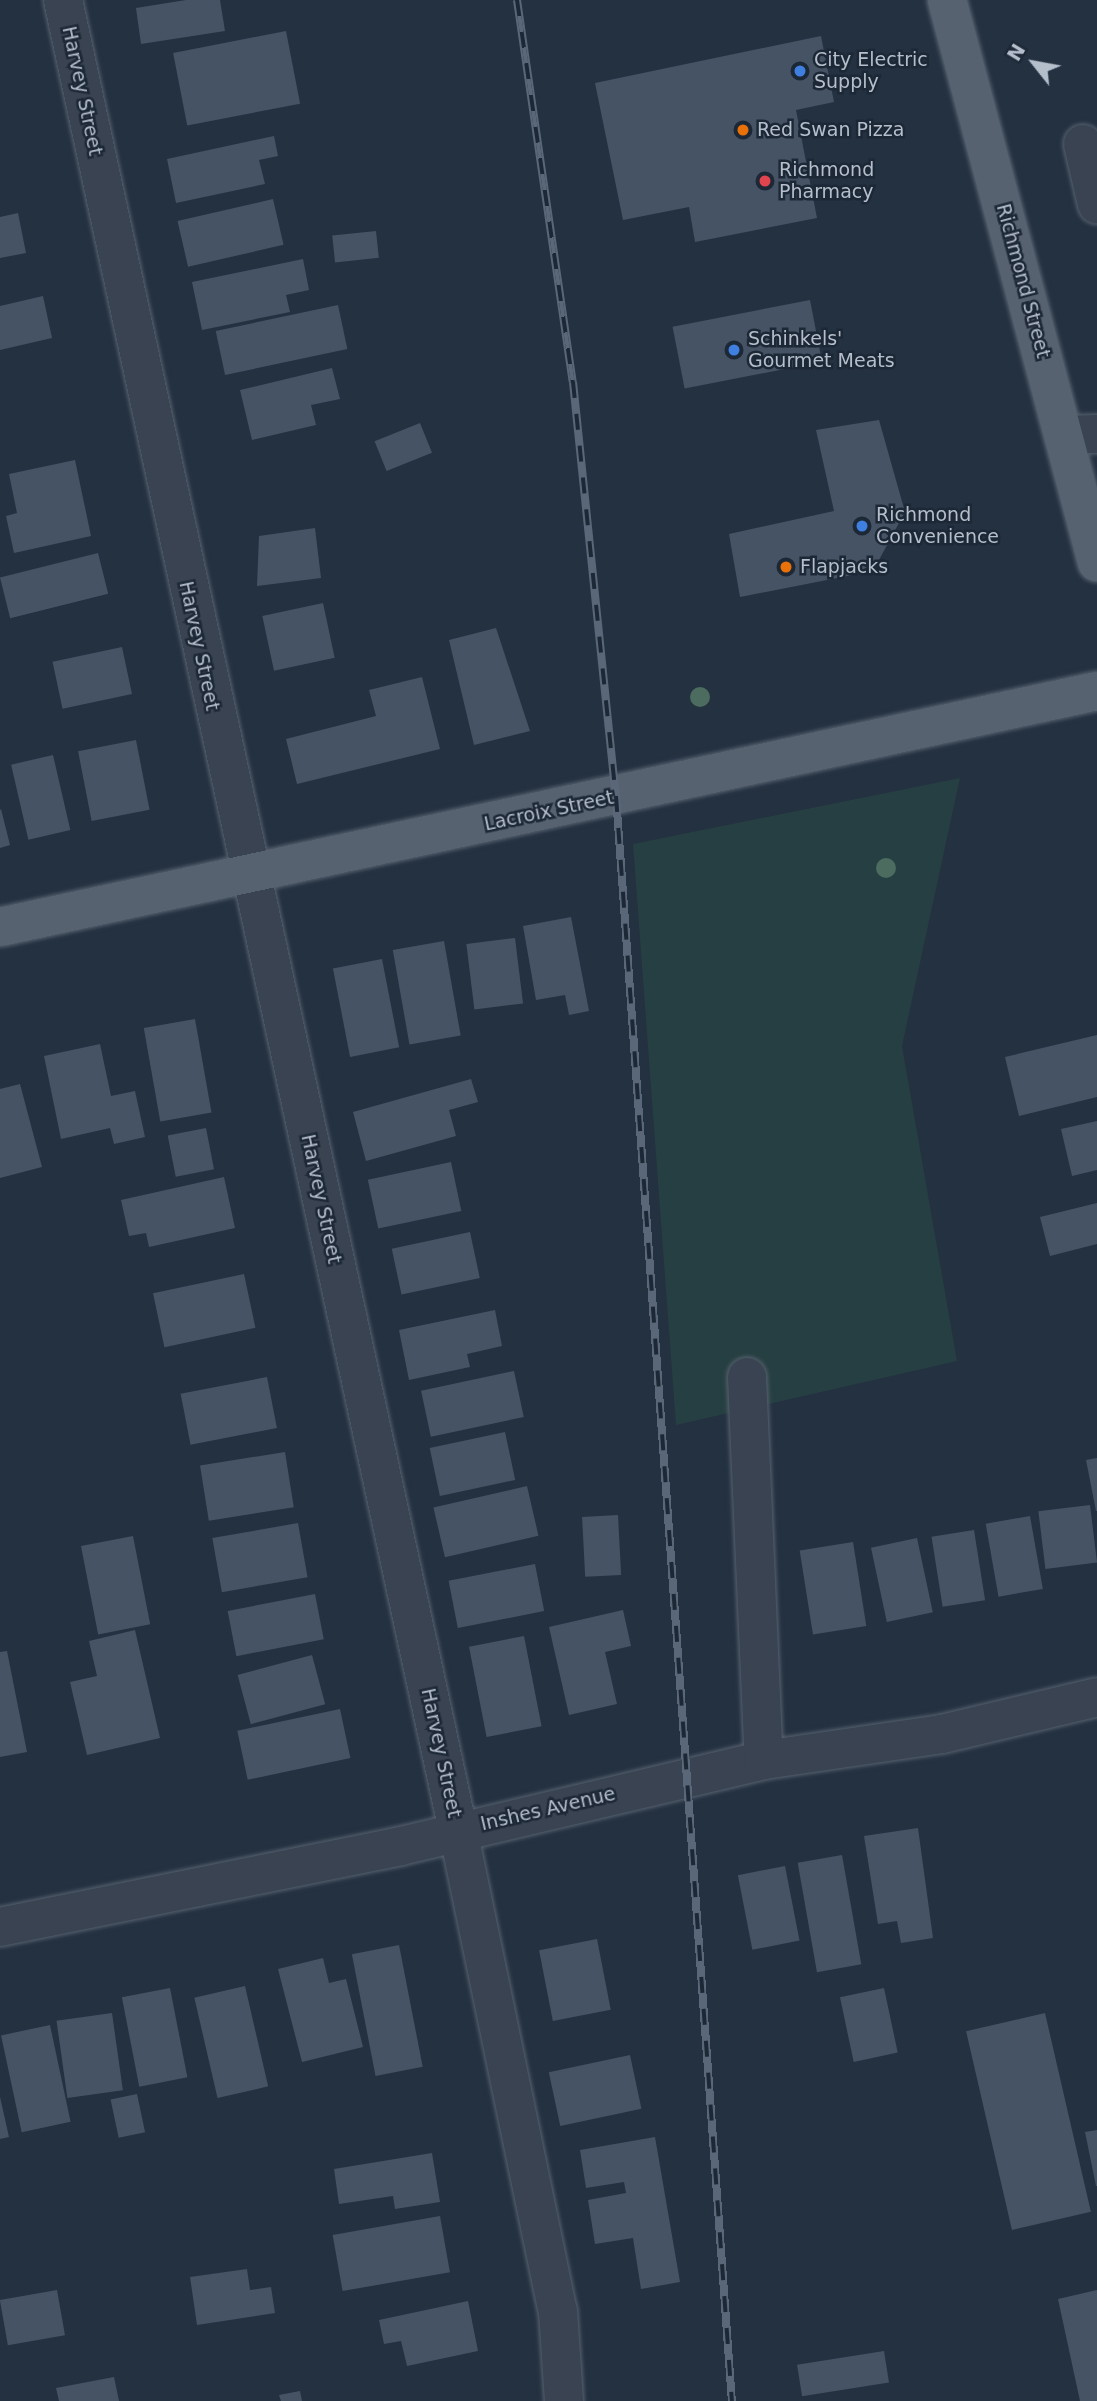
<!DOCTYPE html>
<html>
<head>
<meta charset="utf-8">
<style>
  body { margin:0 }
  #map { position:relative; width:1097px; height:2401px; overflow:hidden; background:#243141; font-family:"DejaVu Sans",sans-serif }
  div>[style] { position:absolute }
  .green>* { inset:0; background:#263f42 }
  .building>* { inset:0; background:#455365; transform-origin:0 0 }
  .roads { filter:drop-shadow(0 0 2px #56616e) drop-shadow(0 0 2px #56616e) }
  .minor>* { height:38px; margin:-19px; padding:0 19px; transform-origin:19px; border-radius:19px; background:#394351 }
  .major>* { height:38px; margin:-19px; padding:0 19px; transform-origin:19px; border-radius:19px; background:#576271 }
  .rail>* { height:8px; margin-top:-4px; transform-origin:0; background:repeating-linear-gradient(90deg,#1d2836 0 16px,#5a6778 0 32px); box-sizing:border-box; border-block:2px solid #5a6778 }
  .trees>* { width:20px; height:20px; margin:-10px; border-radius:50%; background:#4b6c5e }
  .dots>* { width:19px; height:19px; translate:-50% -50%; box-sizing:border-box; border:4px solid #1d2836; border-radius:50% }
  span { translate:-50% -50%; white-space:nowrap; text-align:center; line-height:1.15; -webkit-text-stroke:5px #1d2836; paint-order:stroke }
  .poi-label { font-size:19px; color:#b5becb }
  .left { translate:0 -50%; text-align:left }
  .street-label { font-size:19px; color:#b5becb }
  .north { position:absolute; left:999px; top:28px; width:70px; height:70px; -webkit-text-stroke:5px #1d2836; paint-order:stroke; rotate:301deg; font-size:19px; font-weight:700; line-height:28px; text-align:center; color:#b5becb }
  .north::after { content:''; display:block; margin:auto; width:24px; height:32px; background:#b5becb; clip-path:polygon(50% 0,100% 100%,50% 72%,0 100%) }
</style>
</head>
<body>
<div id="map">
  <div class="green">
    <div style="clip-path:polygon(960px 778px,902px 1046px,957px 1361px,676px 1425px,633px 844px)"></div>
  </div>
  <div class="building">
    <div style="clip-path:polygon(186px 0,220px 0,225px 31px,141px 44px,136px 8px)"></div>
    <div style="left:286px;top:31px;width:74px;height:115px;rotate:79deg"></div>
    <div style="clip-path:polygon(821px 36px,834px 102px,796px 110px,817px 218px,695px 242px,689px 207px,623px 220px,595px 83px)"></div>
    <div style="clip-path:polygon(274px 136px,278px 156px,259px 160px,265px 184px,176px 203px,167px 159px)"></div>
    <div style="left:273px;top:199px;width:47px;height:98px;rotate:77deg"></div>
    <div style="clip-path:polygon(18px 213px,26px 253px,0 258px,0 217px)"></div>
    <div style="left:376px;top:231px;width:27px;height:44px;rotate:84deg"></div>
    <div style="clip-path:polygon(303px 259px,309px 290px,286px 295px,290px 312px,202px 330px,192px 282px)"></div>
    <div style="clip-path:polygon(43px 296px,52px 338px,0 350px,0 306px)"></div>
    <div style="left:810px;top:300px;width:63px;height:140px;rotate:79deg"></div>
    <div style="left:338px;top:305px;width:45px;height:125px;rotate:78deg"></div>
    <div style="clip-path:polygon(332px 368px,340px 399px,311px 405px,316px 425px,252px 440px,240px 390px)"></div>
    <div style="clip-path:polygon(879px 420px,905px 512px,873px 571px,740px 597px,729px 534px,834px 511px,816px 430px)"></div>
    <div style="left:420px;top:423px;width:32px;height:49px;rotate:68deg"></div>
    <div style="clip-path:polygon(75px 460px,91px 536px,14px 553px,6px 516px,17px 513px,9px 474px)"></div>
    <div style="clip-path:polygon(315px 528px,321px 578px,257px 586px,259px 536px)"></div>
    <div style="left:98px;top:553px;width:42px;height:101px;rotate:76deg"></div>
    <div style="left:323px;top:603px;width:56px;height:62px;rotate:78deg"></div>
    <div style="clip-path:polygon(496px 628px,530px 731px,474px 745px,449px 640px)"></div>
    <div style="left:122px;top:647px;width:48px;height:71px;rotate:78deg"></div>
    <div style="clip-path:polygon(422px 677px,440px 749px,297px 784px,286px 739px,376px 716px,369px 690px)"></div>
    <div style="left:136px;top:740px;width:71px;height:59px;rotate:79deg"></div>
    <div style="left:53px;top:755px;width:77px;height:43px;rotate:77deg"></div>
    <div style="clip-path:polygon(1px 809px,10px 845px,0 848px,0 810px)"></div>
    <div style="clip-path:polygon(571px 917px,589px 1011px,569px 1015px,565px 995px,536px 1000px,523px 926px)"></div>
    <div style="left:515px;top:938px;width:66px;height:49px;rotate:83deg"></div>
    <div style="left:444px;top:941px;width:96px;height:52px;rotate:80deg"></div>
    <div style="left:382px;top:959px;width:90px;height:50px;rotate:79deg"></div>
    <div style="left:195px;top:1019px;width:95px;height:52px;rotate:80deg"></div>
    <div style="clip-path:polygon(1097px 1035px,1097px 1097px,1019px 1116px,1005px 1057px)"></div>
    <div style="clip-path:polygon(100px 1044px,111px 1096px,135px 1091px,145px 1137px,114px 1144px,110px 1128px,61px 1139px,44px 1056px)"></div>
    <div style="clip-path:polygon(471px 1079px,478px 1102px,449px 1110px,456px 1136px,366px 1161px,353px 1112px)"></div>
    <div style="clip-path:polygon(20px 1084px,42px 1167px,0 1178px,0 1089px)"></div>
    <div style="clip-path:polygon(1097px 1121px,1097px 1170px,1072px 1176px,1061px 1129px)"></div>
    <div style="left:206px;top:1128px;width:42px;height:39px;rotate:79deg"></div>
    <div style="left:451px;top:1162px;width:50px;height:85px;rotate:78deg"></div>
    <div style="clip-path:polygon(224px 1177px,235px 1228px,149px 1247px,146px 1233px,129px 1236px,121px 1200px)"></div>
    <div style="clip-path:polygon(1097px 1203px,1097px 1244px,1050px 1256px,1040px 1217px)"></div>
    <div style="left:470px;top:1232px;width:47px;height:80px;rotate:78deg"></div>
    <div style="left:244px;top:1274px;width:55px;height:93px;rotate:78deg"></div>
    <div style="clip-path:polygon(495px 1310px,502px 1346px,467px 1354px,470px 1367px,409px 1380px,399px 1330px)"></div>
    <div style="left:514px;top:1371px;width:47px;height:95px;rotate:78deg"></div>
    <div style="left:267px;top:1377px;width:52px;height:88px;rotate:79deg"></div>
    <div style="left:505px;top:1432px;width:49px;height:77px;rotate:78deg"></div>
    <div style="left:285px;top:1452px;width:56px;height:86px;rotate:81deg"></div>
    <div style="clip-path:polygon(1097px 1458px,1097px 1511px,1096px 1511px,1086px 1460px)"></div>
    <div style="left:527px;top:1486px;width:51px;height:96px;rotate:77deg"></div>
    <div style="left:1090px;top:1505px;width:58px;height:52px;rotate:83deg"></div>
    <div style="left:618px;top:1515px;width:60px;height:36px;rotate:87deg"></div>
    <div style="left:1030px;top:1516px;width:74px;height:45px;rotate:80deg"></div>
    <div style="left:298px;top:1523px;width:55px;height:87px;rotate:80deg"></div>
    <div style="left:974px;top:1530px;width:71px;height:43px;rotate:81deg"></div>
    <div style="left:133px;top:1536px;width:90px;height:53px;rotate:79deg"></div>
    <div style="left:917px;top:1538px;width:76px;height:47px;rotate:78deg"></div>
    <div style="left:853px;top:1542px;width:85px;height:54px;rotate:81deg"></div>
    <div style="left:535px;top:1564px;width:48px;height:88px;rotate:79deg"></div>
    <div style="left:315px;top:1594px;width:46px;height:89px;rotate:79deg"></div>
    <div style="clip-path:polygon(623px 1610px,631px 1646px,605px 1652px,617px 1704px,569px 1715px,549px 1627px)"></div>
    <div style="clip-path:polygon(135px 1630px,160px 1738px,87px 1755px,70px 1682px,97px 1676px,89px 1641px)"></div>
    <div style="left:524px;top:1636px;width:92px;height:56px;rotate:79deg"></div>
    <div style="clip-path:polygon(7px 1651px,27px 1752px,0 1757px,0 1652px)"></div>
    <div style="left:312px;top:1655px;width:51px;height:77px;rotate:75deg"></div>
    <div style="left:340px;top:1709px;width:50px;height:105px;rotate:78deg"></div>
    <div style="clip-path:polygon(918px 1828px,933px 1938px,901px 1943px,897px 1921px,878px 1924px,864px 1836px)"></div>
    <div style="left:842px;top:1855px;width:111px;height:45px;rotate:80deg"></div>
    <div style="left:785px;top:1866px;width:76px;height:48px;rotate:79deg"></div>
    <div style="left:597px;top:1939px;width:72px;height:59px;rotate:79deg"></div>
    <div style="left:399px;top:1945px;width:124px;height:48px;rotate:79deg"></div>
    <div style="clip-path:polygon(323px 1958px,329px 1983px,346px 1979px,363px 2047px,302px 2062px,278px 1969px)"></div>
    <div style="left:245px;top:1986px;width:103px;height:52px;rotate:77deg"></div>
    <div style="left:170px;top:1988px;width:91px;height:49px;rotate:79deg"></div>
    <div style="left:884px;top:1988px;width:66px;height:45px;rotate:78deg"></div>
    <div style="left:112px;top:2013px;width:78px;height:56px;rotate:82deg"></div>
    <div style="left:1045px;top:2013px;width:204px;height:81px;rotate:77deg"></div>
    <div style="left:50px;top:2025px;width:99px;height:50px;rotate:78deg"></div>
    <div style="left:630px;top:2055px;width:55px;height:83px;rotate:78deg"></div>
    <div style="left:137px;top:2094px;width:39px;height:27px;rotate:78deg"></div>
    <div style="clip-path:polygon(0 2097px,9px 2137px,0 2139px)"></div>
    <div style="clip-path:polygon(1097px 2130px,1097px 2186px,1096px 2186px,1085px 2132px)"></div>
    <div style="clip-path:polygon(655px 2137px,680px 2282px,641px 2289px,633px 2238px,595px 2244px,588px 2200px,626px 2193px,624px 2182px,586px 2188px,580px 2150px)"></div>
    <div style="clip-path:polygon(432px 2153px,440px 2202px,395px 2209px,393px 2196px,339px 2204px,334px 2169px)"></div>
    <div style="left:440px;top:2216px;width:57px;height:109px;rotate:80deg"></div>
    <div style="clip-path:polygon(247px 2269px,250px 2290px,271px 2287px,275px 2313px,197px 2325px,190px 2277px)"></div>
    <div style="left:57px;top:2290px;width:46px;height:58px;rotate:80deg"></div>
    <div style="clip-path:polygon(1097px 2290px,1097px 2401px,1080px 2401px,1058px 2299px)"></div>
    <div style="clip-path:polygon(468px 2301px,478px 2351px,407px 2366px,401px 2341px,384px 2344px,379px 2320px)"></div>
    <div style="left:884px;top:2351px;width:32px;height:88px;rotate:81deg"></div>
    <div style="clip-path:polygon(114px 2377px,119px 2401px,59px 2401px,56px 2388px)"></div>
    <div style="clip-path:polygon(300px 2391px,302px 2401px,281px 2401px,279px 2395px)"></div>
  </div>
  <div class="roads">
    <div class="minor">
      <div style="left:63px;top:0;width:1872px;rotate:77.82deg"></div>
      <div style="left:458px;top:1830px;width:491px;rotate:78.3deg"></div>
      <div style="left:558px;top:2311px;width:90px;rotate:86.2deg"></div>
      <div style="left:1083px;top:144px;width:62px;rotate:76.9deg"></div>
      <div style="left:1065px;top:435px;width:32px;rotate:-2deg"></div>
      <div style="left:747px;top:1377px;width:383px;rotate:87.5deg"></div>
      <div style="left:0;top:1927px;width:409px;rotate:-11.4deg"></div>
      <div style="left:401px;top:1846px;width:373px;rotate:-13.3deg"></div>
      <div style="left:764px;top:1760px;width:180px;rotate:-8.3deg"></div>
      <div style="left:942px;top:1734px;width:159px;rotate:-13.4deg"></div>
    </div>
    <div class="major">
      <div style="left:947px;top:0;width:582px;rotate:75.06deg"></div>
      <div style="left:0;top:927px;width:1122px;rotate:-12.14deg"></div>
    </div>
  </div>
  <div class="rail">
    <div style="left:517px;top:0;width:386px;rotate:81.7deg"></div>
    <div style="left:573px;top:382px;width:416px;rotate:84.1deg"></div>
    <div style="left:616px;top:796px;width:1609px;rotate:85.87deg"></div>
  </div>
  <div class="trees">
    <div style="left:700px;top:697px"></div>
    <div style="left:886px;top:868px"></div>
  </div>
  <div class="dots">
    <div style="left:800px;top:71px;background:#3f7fe0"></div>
    <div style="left:743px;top:130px;background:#e8710a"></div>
    <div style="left:765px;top:181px;background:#e0444e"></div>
    <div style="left:734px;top:350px;background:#3f7fe0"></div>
    <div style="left:862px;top:526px;background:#3f7fe0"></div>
    <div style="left:786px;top:567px;background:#e8710a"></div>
  </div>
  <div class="poi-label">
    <span class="left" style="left:814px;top:71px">City Electric<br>Supply</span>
    <span class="left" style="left:757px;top:130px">Red Swan Pizza</span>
    <span class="left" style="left:779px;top:181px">Richmond<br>Pharmacy</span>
    <span class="left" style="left:748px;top:350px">Schinkels'<br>Gourmet Meats</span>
    <span class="left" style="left:876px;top:526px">Richmond<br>Convenience</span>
    <span class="left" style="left:800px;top:567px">Flapjacks</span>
  </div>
  <div class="street-label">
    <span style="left:82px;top:91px;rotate:78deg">Harvey Street</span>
    <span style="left:1023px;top:281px;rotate:75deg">Richmond Street</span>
    <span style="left:199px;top:646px;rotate:78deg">Harvey Street</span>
    <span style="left:549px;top:811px;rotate:-12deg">Lacroix Street</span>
    <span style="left:321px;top:1199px;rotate:78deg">Harvey Street</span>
    <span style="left:441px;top:1753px;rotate:78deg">Harvey Street</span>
    <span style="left:548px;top:1809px;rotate:-13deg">Inshes Avenue</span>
  </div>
  <div class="north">N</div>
</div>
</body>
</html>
